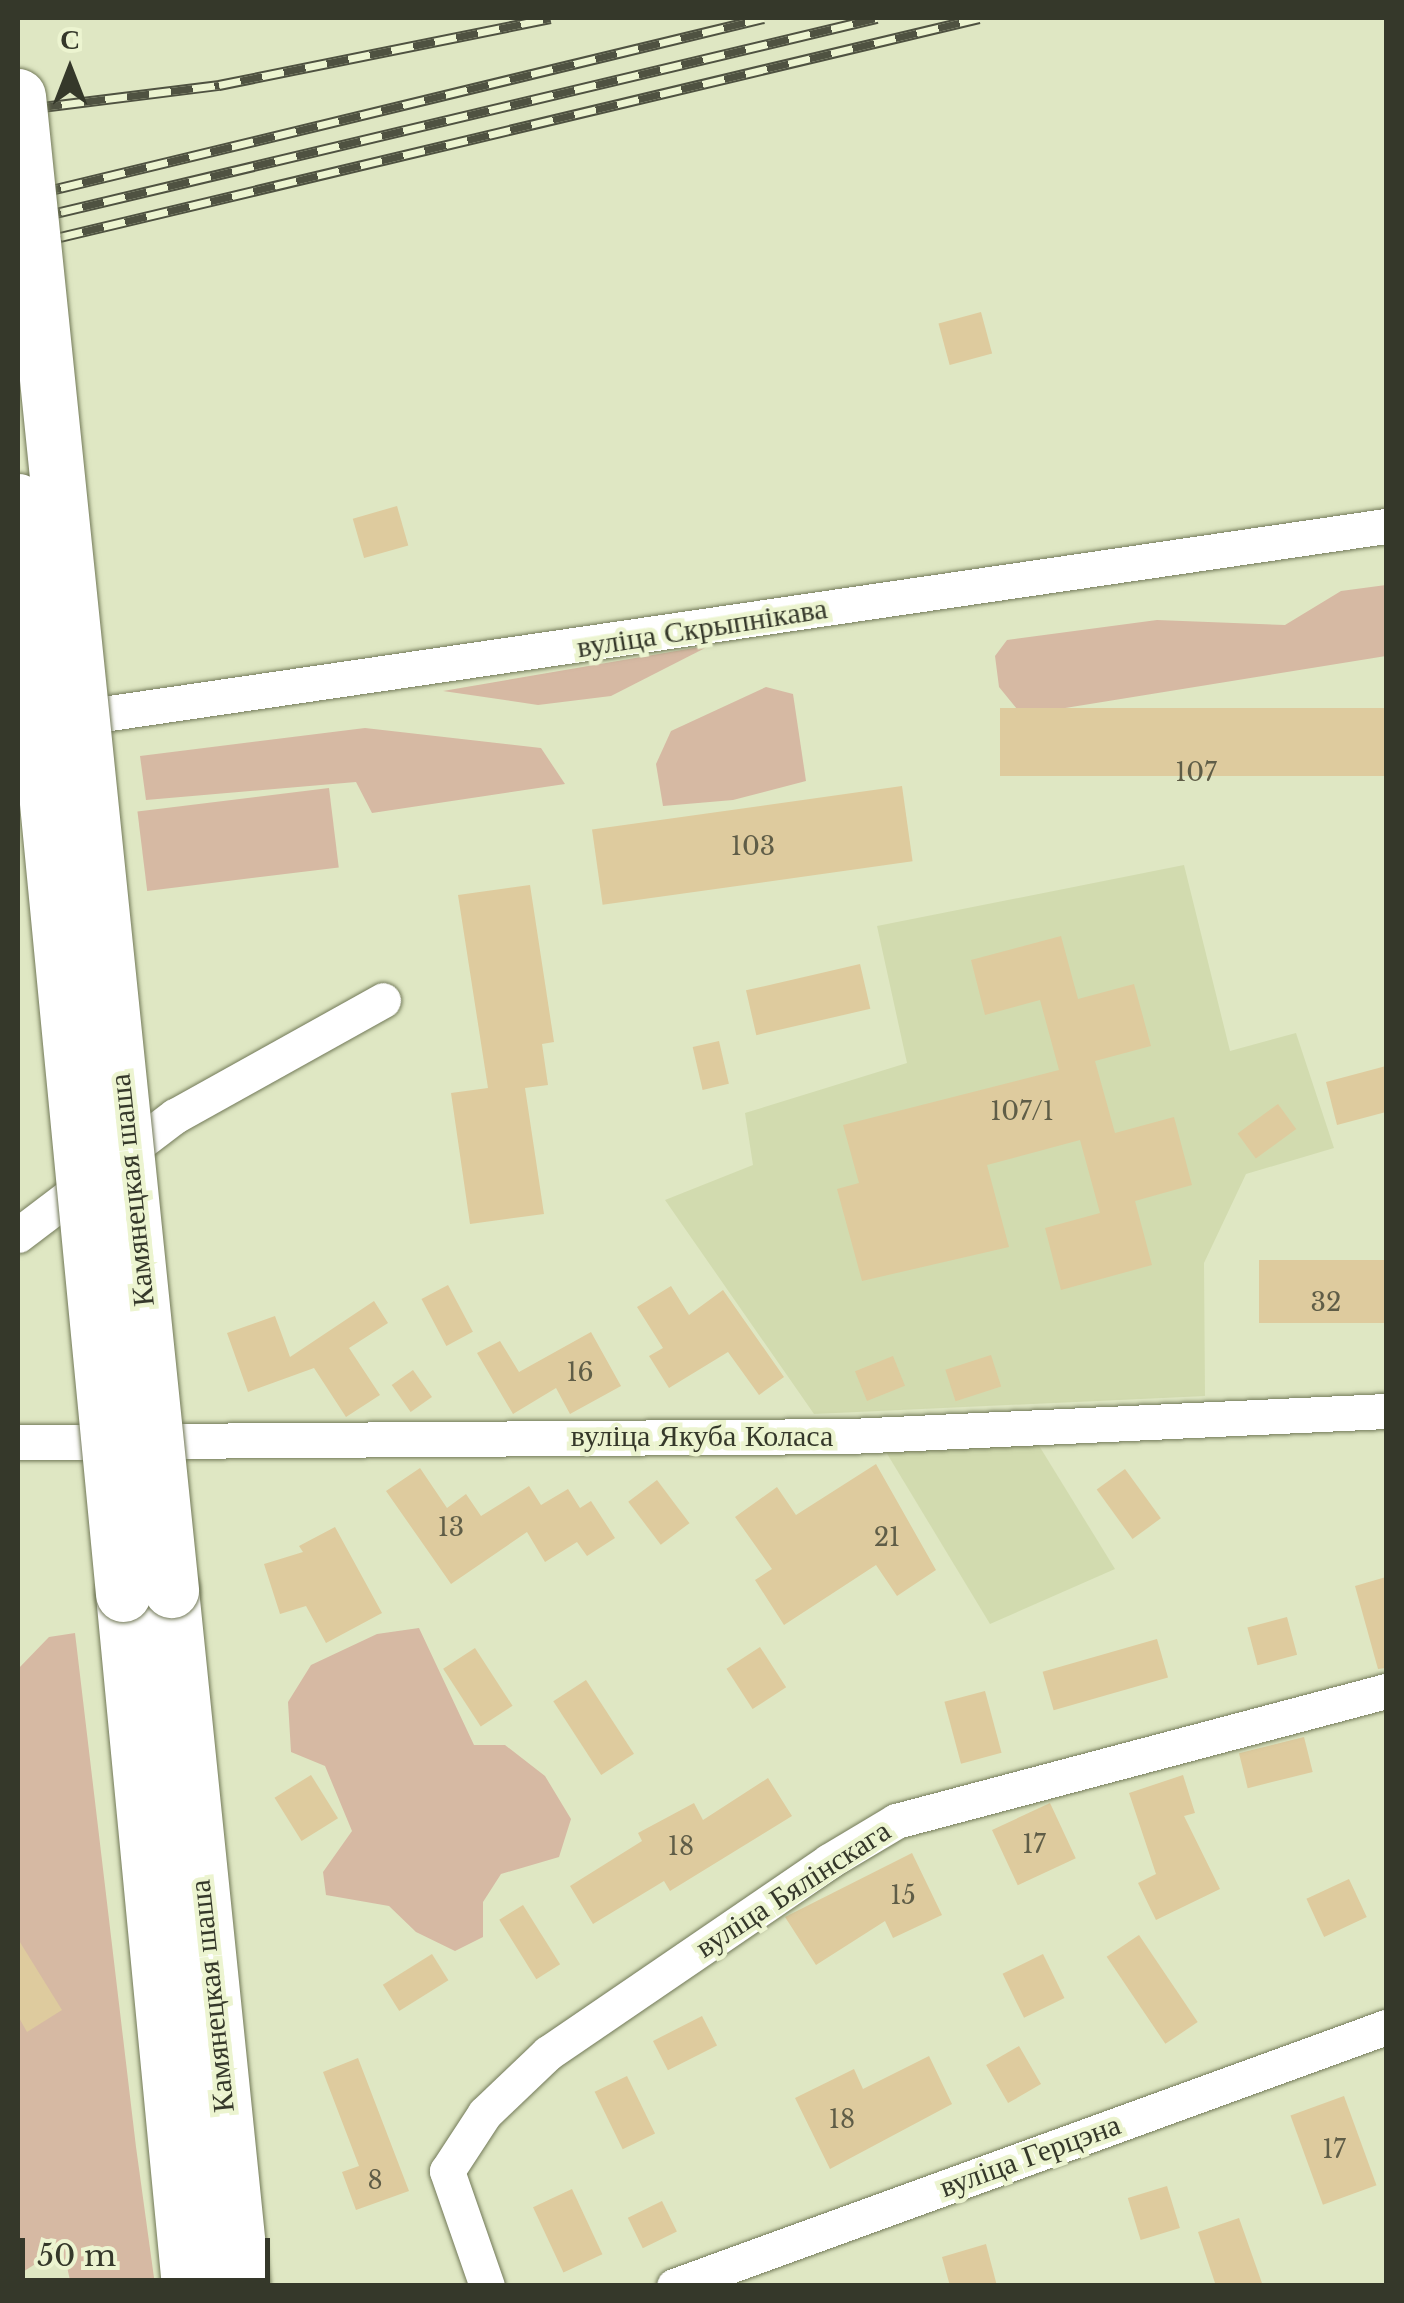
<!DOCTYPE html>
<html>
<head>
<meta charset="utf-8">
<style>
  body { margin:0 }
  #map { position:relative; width:1404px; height:2303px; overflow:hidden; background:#dfe7c3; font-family:"Libre Baskerville",serif }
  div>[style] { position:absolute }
  .built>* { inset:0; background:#d2dbaf }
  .green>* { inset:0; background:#d6b9a3; transform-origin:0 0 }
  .building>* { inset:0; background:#decb9e; transform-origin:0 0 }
  .roads { filter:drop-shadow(0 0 2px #727958) drop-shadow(0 0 2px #727958) }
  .minor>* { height:35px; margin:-17.5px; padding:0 17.5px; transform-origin:17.5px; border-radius:17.5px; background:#fff }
  .primary>* { height:55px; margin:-27.5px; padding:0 27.5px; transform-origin:27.5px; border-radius:27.5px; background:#fff }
  .rail>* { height:11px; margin-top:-5.5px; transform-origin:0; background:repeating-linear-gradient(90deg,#ecf4d0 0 22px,#4f5241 0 44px); box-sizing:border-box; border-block:2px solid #4f5241 }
  .bridges { filter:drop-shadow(0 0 2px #727958) drop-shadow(0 0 2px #727958) }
  .primary-bridge>* { height:55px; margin:-27.5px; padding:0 27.5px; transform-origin:27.5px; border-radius:27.5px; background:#fff }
  span { translate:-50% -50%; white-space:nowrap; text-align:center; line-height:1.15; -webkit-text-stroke:9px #ecf4d0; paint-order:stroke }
  .number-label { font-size:25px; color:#5f5d47 }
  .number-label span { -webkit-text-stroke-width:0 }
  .street-label { font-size:30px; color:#35382a }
  .frame { position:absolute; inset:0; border:20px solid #35382a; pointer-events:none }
  .north { position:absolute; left:20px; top:20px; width:100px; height:100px; -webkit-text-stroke:8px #ecf4d0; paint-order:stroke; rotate:0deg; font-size:28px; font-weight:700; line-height:40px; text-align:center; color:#35382a }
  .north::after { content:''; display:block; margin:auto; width:35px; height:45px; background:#35382a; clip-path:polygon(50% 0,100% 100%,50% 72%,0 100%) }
  .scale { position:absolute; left:20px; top:2238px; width:250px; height:45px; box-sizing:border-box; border:5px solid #35382a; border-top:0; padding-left:12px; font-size:30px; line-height:35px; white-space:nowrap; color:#35382a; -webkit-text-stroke:8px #ecf4d0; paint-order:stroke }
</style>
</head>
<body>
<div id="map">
  <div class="built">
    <div style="clip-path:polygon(1184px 865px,1230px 1051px,1296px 1033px,1334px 1148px,1246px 1174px,1204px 1263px,1205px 1396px,814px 1414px,665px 1200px,753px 1165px,745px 1113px,907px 1063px,877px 926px)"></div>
    <div style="clip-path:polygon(1038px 1444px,1115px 1569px,990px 1624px,886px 1452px)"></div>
  </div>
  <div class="green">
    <div style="clip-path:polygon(1386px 585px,1386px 656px,1022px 715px,999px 687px,995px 656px,1007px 640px,1157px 620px,1285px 625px,1341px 591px)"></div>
    <div style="clip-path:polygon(711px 645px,611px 696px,538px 705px,443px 691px)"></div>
    <div style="clip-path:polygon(766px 687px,793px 694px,806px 781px,733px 800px,663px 806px,656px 764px,671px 731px)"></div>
    <div style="clip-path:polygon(365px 728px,541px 748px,565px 784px,372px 813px,356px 782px,146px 800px,140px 756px)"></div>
    <div style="left:329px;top:788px;width:80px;height:193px;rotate:83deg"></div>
    <div style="clip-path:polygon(419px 1628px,474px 1745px,505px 1745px,545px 1776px,571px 1819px,559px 1857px,501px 1874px,483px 1902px,483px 1937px,455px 1951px,416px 1932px,389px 1906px,326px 1895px,323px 1872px,352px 1831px,325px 1766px,291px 1752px,288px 1702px,311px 1665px,377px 1634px)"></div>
    <div style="clip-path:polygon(75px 1633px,136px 2147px,155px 2285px,71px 2285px,66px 2262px,48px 2256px,18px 2275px,18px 1669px,49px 1637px)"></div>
  </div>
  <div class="building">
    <div style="left:981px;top:312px;width:43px;height:44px;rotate:75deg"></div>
    <div style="left:397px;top:506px;width:41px;height:46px;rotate:74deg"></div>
    <div style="left:1386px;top:708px;width:68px;height:386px;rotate:90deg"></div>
    <div style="left:902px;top:786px;width:76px;height:313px;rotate:82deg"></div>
    <div style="clip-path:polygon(530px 885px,554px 1042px,542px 1044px,548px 1085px,525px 1088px,544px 1214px,470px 1224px,451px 1093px,488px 1088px,458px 895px)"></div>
    <div style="clip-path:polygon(1061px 936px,1078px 999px,1134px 984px,1151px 1046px,1095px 1061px,1115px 1133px,1174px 1117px,1192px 1185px,1135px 1201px,1152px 1265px,1061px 1290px,1045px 1228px,1100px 1213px,1080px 1140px,987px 1165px,1009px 1247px,862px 1281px,837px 1189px,859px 1183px,843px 1125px,1059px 1070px,1040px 1000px,985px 1015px,971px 960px)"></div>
    <div style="left:860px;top:964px;width:46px;height:117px;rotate:77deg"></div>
    <div style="left:719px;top:1041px;width:44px;height:27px;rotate:77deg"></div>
    <div style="clip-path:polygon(1386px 1066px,1386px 1112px,1337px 1125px,1326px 1082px)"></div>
    <div style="left:1278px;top:1104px;width:31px;height:50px;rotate:54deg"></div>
    <div style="left:1386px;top:1260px;width:63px;height:127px;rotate:90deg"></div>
    <div style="left:448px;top:1285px;width:53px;height:30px;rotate:62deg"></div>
    <div style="clip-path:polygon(671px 1286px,689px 1315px,723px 1290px,784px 1377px,759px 1395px,728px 1352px,669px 1388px,649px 1356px,663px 1348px,637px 1307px)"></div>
    <div style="clip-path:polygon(374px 1301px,388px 1323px,349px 1348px,380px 1395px,346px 1417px,314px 1368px,248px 1392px,227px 1333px,275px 1316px,290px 1357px)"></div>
    <div style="clip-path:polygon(591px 1332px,621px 1386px,570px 1414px,556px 1388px,513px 1414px,477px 1353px,500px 1341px,519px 1372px)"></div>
    <div style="left:991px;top:1355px;width:33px;height:48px;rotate:72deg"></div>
    <div style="left:893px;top:1356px;width:32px;height:41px;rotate:68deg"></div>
    <div style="left:413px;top:1370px;width:33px;height:26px;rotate:55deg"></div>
    <div style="clip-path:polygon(876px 1464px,936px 1570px,897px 1596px,876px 1565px,784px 1625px,755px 1580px,772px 1569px,735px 1517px,777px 1487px,796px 1515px)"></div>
    <div style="clip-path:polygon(420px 1468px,447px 1508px,466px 1494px,481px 1516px,529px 1486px,541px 1505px,568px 1489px,580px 1508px,591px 1501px,615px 1538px,587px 1556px,577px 1542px,545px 1562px,527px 1532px,451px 1584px,386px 1491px)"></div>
    <div style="left:1125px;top:1469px;width:61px;height:35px;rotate:54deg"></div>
    <div style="left:657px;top:1480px;width:54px;height:36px;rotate:53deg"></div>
    <div style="clip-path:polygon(335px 1527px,382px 1613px,326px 1643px,306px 1606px,280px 1614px,264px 1564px,303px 1552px,299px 1546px)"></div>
    <div style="clip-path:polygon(1386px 1577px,1386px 1668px,1378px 1669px,1355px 1586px)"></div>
    <div style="left:1287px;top:1617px;width:39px;height:41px;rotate:75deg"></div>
    <div style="left:1157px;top:1639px;width:40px;height:119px;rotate:74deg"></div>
    <div style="left:760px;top:1647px;width:48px;height:40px;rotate:57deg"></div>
    <div style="left:475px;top:1648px;width:69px;height:38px;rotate:57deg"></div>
    <div style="left:586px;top:1680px;width:88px;height:39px;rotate:57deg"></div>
    <div style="left:985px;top:1691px;width:64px;height:42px;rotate:75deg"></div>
    <div style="left:1304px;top:1737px;width:36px;height:67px;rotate:76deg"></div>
    <div style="left:311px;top:1775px;width:51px;height:43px;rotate:58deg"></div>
    <div style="clip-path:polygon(1183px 1775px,1195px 1813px,1184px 1816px,1220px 1889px,1156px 1920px,1138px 1883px,1156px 1874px,1129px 1793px)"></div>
    <div style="clip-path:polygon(768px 1778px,792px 1816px,670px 1891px,664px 1881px,593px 1924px,570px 1886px,642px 1841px,638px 1833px,694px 1803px,703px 1820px)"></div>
    <div style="left:1050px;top:1803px;width:61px;height:64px;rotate:65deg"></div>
    <div style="clip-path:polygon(912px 1853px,942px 1915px,893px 1938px,885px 1921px,816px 1965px,785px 1917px)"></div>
    <div style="left:1349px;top:1879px;width:42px;height:47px;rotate:65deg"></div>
    <div style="left:523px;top:1905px;width:70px;height:28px;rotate:58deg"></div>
    <div style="left:1139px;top:1935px;width:105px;height:39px;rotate:56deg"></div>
    <div style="clip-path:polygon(18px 1939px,62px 2010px,27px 2032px,18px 2016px)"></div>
    <div style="left:432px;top:1954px;width:31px;height:58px;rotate:58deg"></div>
    <div style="left:1043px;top:1954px;width:49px;height:45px;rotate:64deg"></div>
    <div style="left:702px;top:2016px;width:33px;height:55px;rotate:63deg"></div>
    <div style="left:1019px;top:2046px;width:44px;height:38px;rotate:60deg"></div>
    <div style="clip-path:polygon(929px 2056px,952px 2104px,830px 2169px,795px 2098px,854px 2069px,863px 2089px)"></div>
    <div style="clip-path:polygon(358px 2058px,409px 2191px,356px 2210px,342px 2172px,359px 2166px,323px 2072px)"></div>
    <div style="left:627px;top:2076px;width:64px;height:36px;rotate:64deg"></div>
    <div style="left:1344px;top:2096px;width:95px;height:57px;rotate:70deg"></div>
    <div style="left:1167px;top:2186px;width:44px;height:41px;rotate:73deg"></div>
    <div style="left:572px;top:2189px;width:72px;height:43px;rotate:65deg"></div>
    <div style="left:662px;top:2201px;width:34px;height:38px;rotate:64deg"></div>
    <div style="clip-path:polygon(1239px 2218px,1263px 2286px,1216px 2286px,1198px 2232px)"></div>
    <div style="clip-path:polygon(986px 2244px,997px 2286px,950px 2286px,942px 2257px)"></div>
  </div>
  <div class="roads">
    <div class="minor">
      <div style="left:62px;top:720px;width:1338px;rotate:-8.34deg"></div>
      <div style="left:18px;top:1235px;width:197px;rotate:-37.2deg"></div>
      <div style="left:175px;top:1116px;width:238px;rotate:-29.1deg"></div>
      <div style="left:18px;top:1442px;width:832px;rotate:-0.41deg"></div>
      <div style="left:850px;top:1436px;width:537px;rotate:-2.67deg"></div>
      <div style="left:487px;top:2286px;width:122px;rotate:-109.2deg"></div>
      <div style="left:447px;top:2171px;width:69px;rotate:-56.8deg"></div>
      <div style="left:485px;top:2113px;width:87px;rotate:-43.6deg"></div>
      <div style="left:548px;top:2053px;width:340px;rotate:-34.3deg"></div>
      <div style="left:829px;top:1861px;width:78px;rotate:-30.8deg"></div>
      <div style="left:896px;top:1821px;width:507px;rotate:-14.86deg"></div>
      <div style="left:674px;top:2286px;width:758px;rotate:-19.99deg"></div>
    </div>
    <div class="primary">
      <div style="left:171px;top:1590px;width:700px;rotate:84.18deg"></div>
      <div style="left:123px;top:1594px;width:695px;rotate:84.55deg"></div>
    </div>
  </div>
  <div class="rail">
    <div style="left:18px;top:110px;width:203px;rotate:-7.1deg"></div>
    <div style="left:219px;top:85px;width:338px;rotate:-11.4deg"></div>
    <div style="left:18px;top:198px;width:767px;rotate:-13.57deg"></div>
    <div style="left:18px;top:222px;width:883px;rotate:-13.36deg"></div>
    <div style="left:18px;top:247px;width:988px;rotate:-13.4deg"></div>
  </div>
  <div class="bridges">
    <div class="primary-bridge">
      <div style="left:18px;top:96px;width:1502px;rotate:84.15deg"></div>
      <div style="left:18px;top:501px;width:1098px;rotate:84.51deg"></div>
    </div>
  </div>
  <div class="number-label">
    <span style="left:1196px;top:773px">107</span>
    <span style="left:753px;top:847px">103</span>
    <span style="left:1022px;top:1112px">107/1</span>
    <span style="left:1326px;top:1303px">32</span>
    <span style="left:580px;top:1373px">16</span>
    <span style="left:451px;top:1528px">13</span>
    <span style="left:887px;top:1538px">21</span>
    <span style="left:1034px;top:1845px">17</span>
    <span style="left:681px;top:1847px">18</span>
    <span style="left:903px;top:1896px">15</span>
    <span style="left:842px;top:2120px">18</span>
    <span style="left:1334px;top:2150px">17</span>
    <span style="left:375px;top:2181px">8</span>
  </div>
  <div class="street-label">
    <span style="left:702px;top:628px;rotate:-9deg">вуліца Скрыпнікава</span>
    <span style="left:132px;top:1190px;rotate:-96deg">Камянецкая шаша</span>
    <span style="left:702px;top:1436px">вуліца Якуба Коласа</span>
    <span style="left:793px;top:1889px;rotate:-33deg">вуліца Бялінскага</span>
    <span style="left:212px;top:1996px;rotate:-96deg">Камянецкая шаша</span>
    <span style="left:1030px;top:2156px;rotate:-20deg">вуліца Герцэна</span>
  </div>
  <div class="frame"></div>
  <div class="north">С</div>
  <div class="scale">50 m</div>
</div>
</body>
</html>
